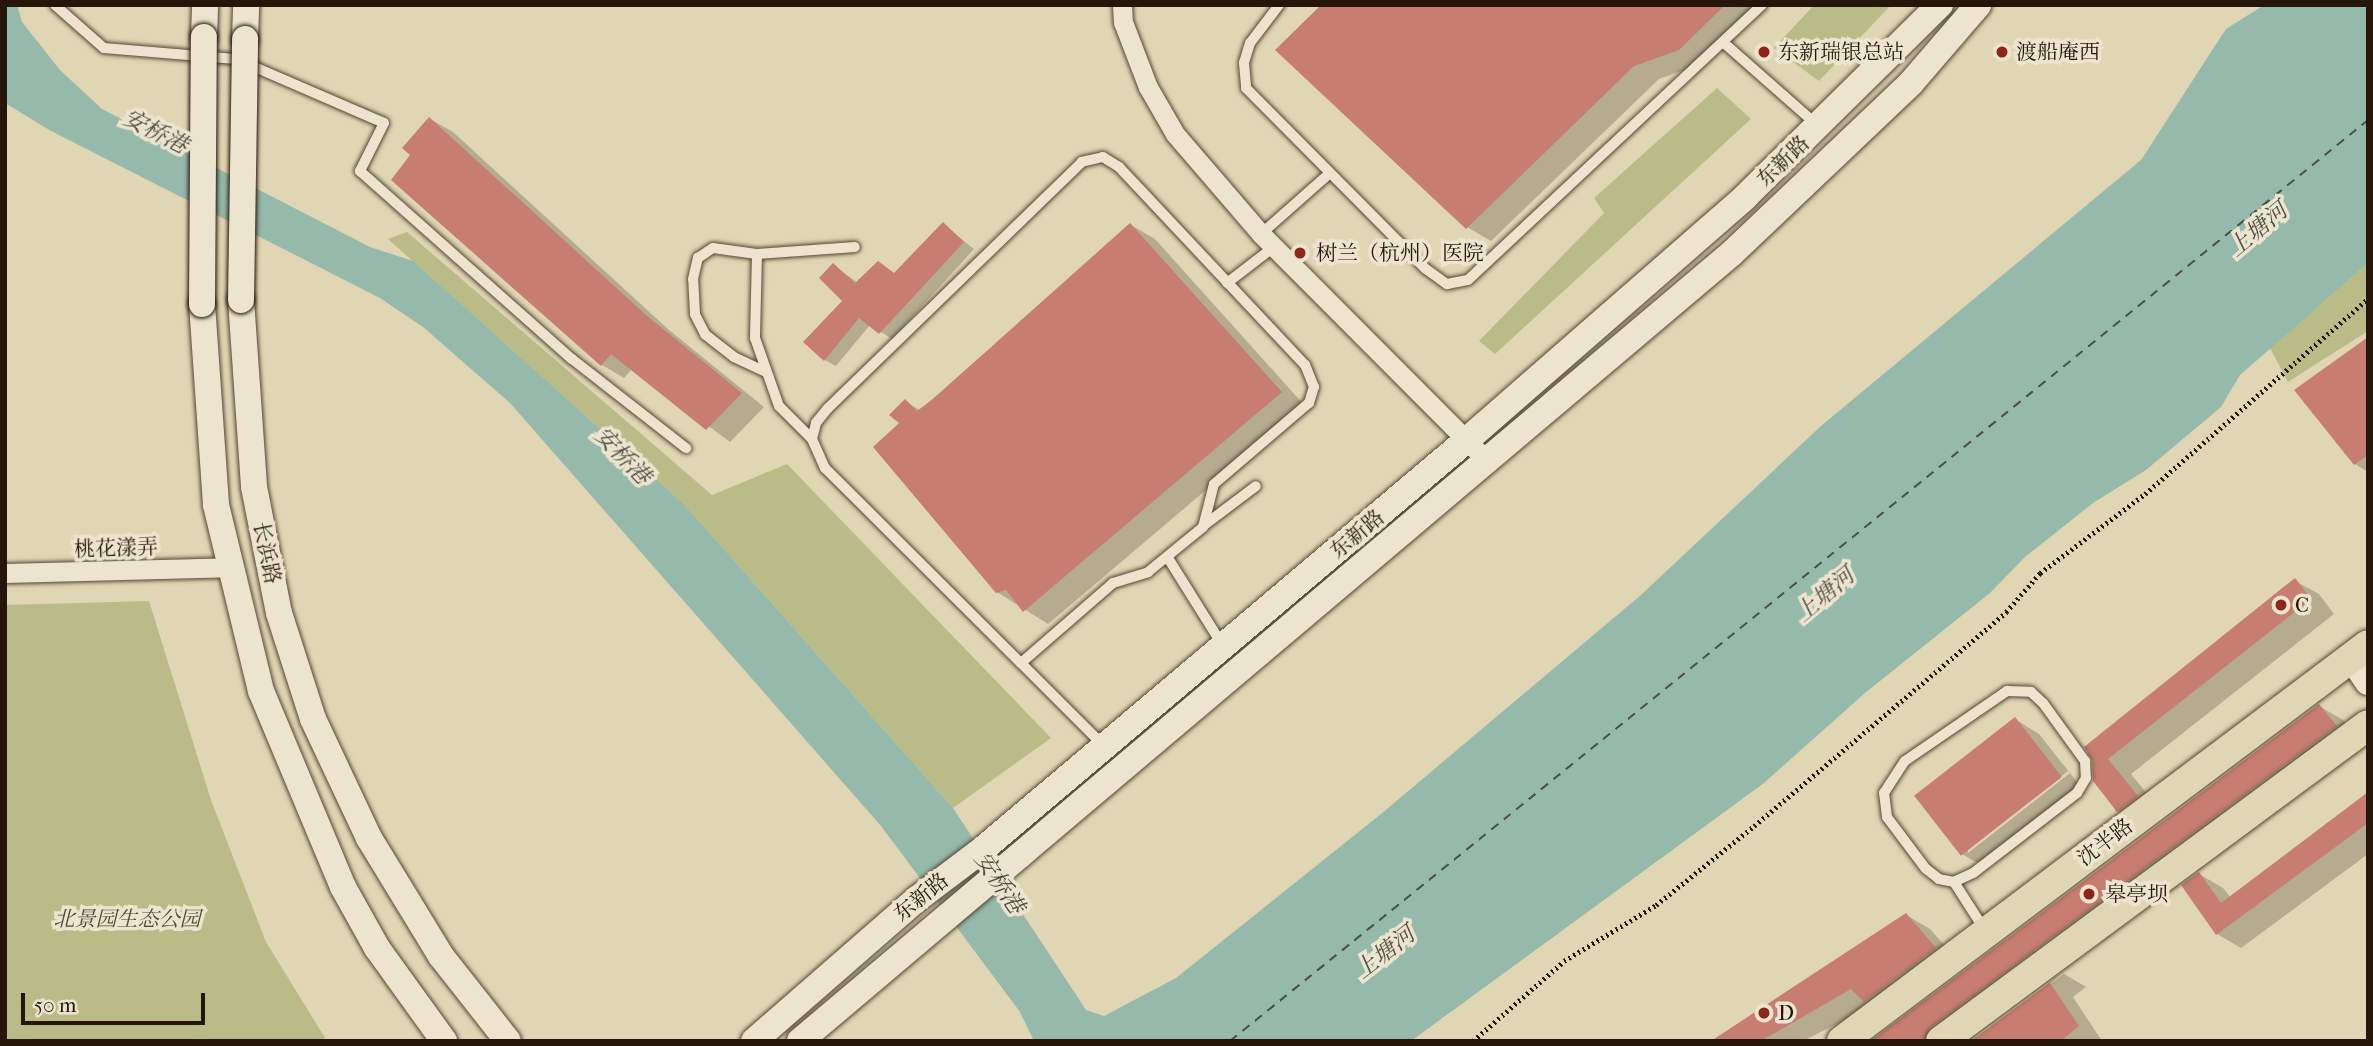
<!DOCTYPE html>
<html>
<head>
<meta charset="utf-8">
<style>
  body { margin:0 }
  #map { position:relative; width:2373px; height:1046px; overflow:hidden; background:#e1d6b4; font-family:"IM FELL French Canon","Noto Serif SC",serif }
  div>[style] { position:absolute }
  .green>* { inset:0; background:#babc88 }
  .water>* { inset:0; background:#95b9aa }
  .shadow>* { inset:0; background:#0003 }
  .ferry>* { height:2px; margin-top:-1px; transform-origin:0; background:repeating-linear-gradient(90deg,#4c4f41 0 9px,transparent 0 16px) }
  .building>* { inset:0; background:#c77d6f; transform-origin:0 0 }
  .path>* { height:4.5px; margin-top:-2.25px; transform-origin:0; background:repeating-linear-gradient(90deg,#251609 0 2px,transparent 0 5.5px) }
  .roads { filter:drop-shadow(0 0 2px #544634) drop-shadow(0 0 2px #544634) }
  .lane>* { height:10px; margin:-5px; padding:0 5px; transform-origin:5px; border-radius:5px; background:#ece4ce }
  .street>* { height:19px; margin:-9.5px; padding:0 9.5px; transform-origin:9.5px; border-radius:9.5px; background:#ece4ce }
  .secondary>* { height:26px; margin:-13px; padding:0 13px; transform-origin:13px; border-radius:13px; background:#ece4ce }
  .primary>* { height:30px; margin:-15px; padding:0 15px; transform-origin:15px; border-radius:15px; background:#e1d6b4 }
  .bridges { filter:drop-shadow(0 0 2px #251609) drop-shadow(0 0 2px #251609) }
  .secondary-bridge>* { height:26px; margin:-13px; padding:0 13px; transform-origin:13px; border-radius:13px; background:#ece4ce }
  .dots>* { width:19px; height:19px; translate:-50% -50%; box-sizing:border-box; border:4px solid #ece4ce; border-radius:50% }
  span { translate:-50% -50%; white-space:nowrap; text-align:center; line-height:1.15; -webkit-text-stroke:7px #ece4ce; paint-order:stroke }
  .poi-label { font-size:21px; color:#251609 }
  .left { translate:0 -50%; text-align:left }
  .street-label { font-size:21px; color:#251609 }
  .park-label { font-size:21px; color:#52482f; font-style:italic }
  .water-label { font-size:23px; color:#4c4f41; font-style:italic }
  .frame { position:absolute; inset:0; border:7px solid #251609; pointer-events:none }
  .scale { position:absolute; left:21px; top:993px; width:184px; height:32px; box-sizing:border-box; border:4px solid #251609; border-top:0; padding-left:9px; font-size:21px; line-height:24px; white-space:nowrap; color:#251609; -webkit-text-stroke:5px #ece4ce; paint-order:stroke }
</style>
</head>
<body>
<div id="map">
  <div class="green">
    <div style="clip-path:polygon(1814px 5px,1891px 5px,1819px 81px,1774px 48px)"></div>
    <div style="clip-path:polygon(1717px 88px,1751px 119px,1495px 354px,1479px 341px,1604px 213px,1594px 198px)"></div>
    <div style="clip-path:polygon(407px 232px,712px 495px,787px 464px,1051px 738px,953px 808px,684px 504px,388px 239px)"></div>
    <div style="clip-path:polygon(2368px 263px,2368px 331px,2288px 382px,2270px 348px)"></div>
    <div style="clip-path:polygon(149px 601px,211px 800px,266px 942px,327px 1041px,5px 1041px,5px 605px)"></div>
  </div>
  <div class="water">
    <div style="clip-path:polygon(5px 5px,17px 5px,22px 22px,60px 70px,102px 109px,370px 247px,413px 261px,684px 504px,953px 808px,1086px 1010px,1104px 1016px,1176px 978px,1381px 814px,1641px 595px,1821px 426px,2141px 160px,2226px 29px,2264px 5px,2368px 5px,2368px 263px,2240px 375px,2221px 407px,2146px 470px,2093px 503px,2025px 557px,1990px 593px,1865px 693px,1764px 783px,1411px 1041px,1034px 1041px,1020px 1012px,881px 826px,510px 403px,423px 327px,380px 298px,51px 131px,5px 103px)"></div>
  </div>
  <div class="shadow">
    <div style="clip-path:polygon(1323px 5px,1763px 5px,1704px 63px,1659px 79px,1491px 241px,1467px 227px)"></div>
    <div style="clip-path:polygon(430px 119px,453px 132px,669px 330px,764px 407px,730px 442px,632px 369px,624px 378px,602px 365px,413px 154px)"></div>
    <div style="clip-path:polygon(944px 225px,974px 249px,892px 339px,870px 325px,836px 366px,825px 360px,844px 301px,833px 265px,858px 283px,879px 263px,895px 274px)"></div>
    <div style="clip-path:polygon(1131px 225px,1155px 239px,1305px 406px,1048px 624px,997px 592px,902px 423px,906px 402px,920px 410px)"></div>
    <div style="clip-path:polygon(2368px 339px,2368px 472px,2355px 464px)"></div>
    <div style="clip-path:polygon(2295px 581px,2319px 594px,2334px 614px,2131px 774px,2161px 811px,2142px 825px,2118px 811px,2094px 759px)"></div>
    <div style="clip-path:polygon(2319px 706px,2343px 720px,2360px 741px,1955px 1041px,1870px 1041px)"></div>
    <div style="clip-path:polygon(evenodd,2015px 719px,2039px 734px,2085px 792px,1986px 868px,1962px 854px,2015px 719px,2068px 771px,2070px 773px,1968px 853px,1968px 848px,2068px 771px)"></div>
    <div style="clip-path:polygon(2368px 802px,2368px 854px,2241px 948px,2217px 934px,2199px 874px,2223px 888px,2231px 898px)"></div>
    <div style="clip-path:polygon(1906px 915px,1930px 929px,1959px 962px,1803px 1041px,1715px 1041px)"></div>
    <div style="clip-path:polygon(2064px 974px,2086px 987px,2073px 997px,2102px 1041px,1974px 1041px)"></div>
  </div>
  <div class="ferry">
    <div style="left:1230px;top:1041px;width:1464px;rotate:-38.98deg"></div>
  </div>
  <div class="building">
    <div style="clip-path:polygon(1321px 5px,1725px 5px,1679px 50px,1634px 66px,1466px 229px,1275px 50px)"></div>
    <div style="clip-path:polygon(429px 117px,646px 315px,742px 393px,706px 430px,611px 354px,601px 366px,391px 180px,410px 155px,402px 148px)"></div>
    <div style="clip-path:polygon(943px 222px,964px 242px,879px 334px,859px 318px,824px 361px,803px 342px,842px 301px,819px 278px,833px 263px,855px 283px,878px 261px,894px 273px)"></div>
    <div style="clip-path:polygon(1130px 223px,1282px 392px,1023px 612px,1006px 590px,996px 593px,873px 447px,899px 423px,889px 415px,905px 399px,917px 411px,933px 399px)"></div>
    <div style="clip-path:polygon(2368px 337px,2368px 455px,2354px 465px,2294px 390px)"></div>
    <div style="clip-path:polygon(2295px 578px,2311px 599px,2108px 759px,2138px 796px,2117px 812px,2093px 781px,2092px 760px,2084px 747px)"></div>
    <div style="clip-path:polygon(2319px 704px,2337px 726px,1931px 1027px,1924px 1041px,1871px 1041px)"></div>
    <div style="left:2015px;top:717px;width:76px;height:128px;rotate:52deg"></div>
    <div style="clip-path:polygon(2368px 792px,2368px 823px,2216px 935px,2181px 885px,2199px 872px,2221px 903px)"></div>
    <div style="clip-path:polygon(1906px 913px,1936px 948px,1864px 1002px,1851px 989px,1761px 1041px,1711px 1041px)"></div>
    <div style="clip-path:polygon(2064px 972px,2050px 983px,2079px 1026px,2061px 1041px,1971px 1041px)"></div>
  </div>
  <div class="path">
    <div style="left:1473px;top:1041px;width:121px;rotate:-41.3deg"></div>
    <div style="left:1564px;top:961px;width:108px;rotate:-31.3deg"></div>
    <div style="left:1656px;top:905px;width:126px;rotate:-38.9deg"></div>
    <div style="left:1754px;top:826px;width:331px;rotate:-40.3deg"></div>
    <div style="left:2006px;top:612px;width:52px;rotate:-48.9deg"></div>
    <div style="left:2040px;top:573px;width:131px;rotate:-37deg"></div>
    <div style="left:2145px;top:494px;width:296px;rotate:-41.2deg"></div>
  </div>
  <div class="roads">
    <div class="lane">
      <div style="left:55px;top:5px;width:65px;rotate:41.3deg"></div>
      <div style="left:104px;top:48px;width:132px;rotate:4.8deg"></div>
      <div style="left:236px;top:59px;width:161px;rotate:23.4deg"></div>
      <div style="left:384px;top:123px;width:54px;rotate:116.6deg"></div>
      <div style="left:360px;top:171px;width:283px;rotate:41.6deg"></div>
      <div style="left:572px;top:359px;width:145px;rotate:38deg"></div>
      <div style="left:1279px;top:5px;width:48px;rotate:127.3deg"></div>
      <div style="left:1250px;top:43px;width:21px;rotate:107deg"></div>
      <div style="left:1244px;top:63px;width:25px;rotate:85deg"></div>
      <div style="left:1246px;top:88px;width:255px;rotate:45.2deg"></div>
      <div style="left:1426px;top:269px;width:26px;rotate:36deg"></div>
      <div style="left:1447px;top:284px;width:21px;rotate:-11deg"></div>
      <div style="left:1468px;top:280px;width:403px;rotate:-43.1deg"></div>
      <div style="left:1724px;top:43px;width:123px;rotate:41.4deg"></div>
      <div style="left:1261px;top:234px;width:92px;rotate:-41.5deg"></div>
      <div style="left:757px;top:254px;width:84px;rotate:91.4deg"></div>
      <div style="left:755px;top:338px;width:72px;rotate:70.6deg"></div>
      <div style="left:779px;top:406px;width:47px;rotate:45deg"></div>
      <div style="left:1227px;top:283px;width:59px;rotate:-37.5deg"></div>
      <div style="left:766px;top:372px;width:35px;rotate:-155deg"></div>
      <div style="left:734px;top:357px;width:37px;rotate:-142deg"></div>
      <div style="left:705px;top:334px;width:22px;rotate:-117deg"></div>
      <div style="left:695px;top:314px;width:35px;rotate:-93deg"></div>
      <div style="left:693px;top:279px;width:22px;rotate:-77deg"></div>
      <div style="left:698px;top:258px;width:18px;rotate:-34deg"></div>
      <div style="left:713px;top:248px;width:44px;rotate:7.8deg"></div>
      <div style="left:757px;top:254px;width:98px;rotate:-4.1deg"></div>
      <div style="left:1203px;top:526px;width:66px;rotate:-37deg"></div>
      <div style="left:1168px;top:558px;width:104px;rotate:58deg"></div>
      <div style="left:1021px;top:663px;width:122px;rotate:-41deg"></div>
      <div style="left:1113px;top:583px;width:37px;rotate:-17deg"></div>
      <div style="left:1148px;top:572px;width:71px;rotate:-39.3deg"></div>
      <div style="left:1203px;top:527px;width:44px;rotate:-75.7deg"></div>
      <div style="left:1214px;top:484px;width:125px;rotate:-40.5deg"></div>
      <div style="left:1309px;top:403px;width:17px;rotate:-73deg"></div>
      <div style="left:1314px;top:387px;width:24px;rotate:-112deg"></div>
      <div style="left:1305px;top:365px;width:272px;rotate:-133.2deg"></div>
      <div style="left:1119px;top:167px;width:19px;rotate:-148deg"></div>
      <div style="left:1103px;top:157px;width:22px;rotate:167deg"></div>
      <div style="left:1082px;top:162px;width:354px;rotate:135.9deg"></div>
      <div style="left:828px;top:408px;width:19px;rotate:129deg"></div>
      <div style="left:816px;top:423px;width:16px;rotate:104deg"></div>
      <div style="left:812px;top:439px;width:32px;rotate:66deg"></div>
      <div style="left:825px;top:468px;width:276px;rotate:44.9deg"></div>
      <div style="left:1021px;top:663px;width:117px;rotate:45deg"></div>
      <div style="left:2007px;top:691px;width:24px;rotate:2deg"></div>
      <div style="left:2031px;top:692px;width:16px;rotate:43deg"></div>
      <div style="left:2043px;top:703px;width:72px;rotate:54.1deg"></div>
      <div style="left:2085px;top:761px;width:17px;rotate:87deg"></div>
      <div style="left:2086px;top:778px;width:17px;rotate:121deg"></div>
      <div style="left:2077px;top:793px;width:131px;rotate:142.4deg"></div>
      <div style="left:1973px;top:873px;width:21px;rotate:155deg"></div>
      <div style="left:1954px;top:882px;width:15px;rotate:-169deg"></div>
      <div style="left:1939px;top:879px;width:16px;rotate:-142deg"></div>
      <div style="left:1926px;top:869px;width:65px;rotate:-126.9deg"></div>
      <div style="left:1887px;top:817px;width:24px;rotate:-97deg"></div>
      <div style="left:1884px;top:793px;width:38px;rotate:-57deg"></div>
      <div style="left:1905px;top:761px;width:124px;rotate:-34.5deg"></div>
      <div style="left:1954px;top:882px;width:56px;rotate:57.4deg"></div>
    </div>
    <div class="street">
      <div style="left:1122px;top:5px;width:17px;rotate:87deg"></div>
      <div style="left:1123px;top:22px;width:70px;rotate:69deg"></div>
      <div style="left:1148px;top:87px;width:54px;rotate:60.1deg"></div>
      <div style="left:1175px;top:134px;width:132px;rotate:49.3deg"></div>
      <div style="left:1261px;top:234px;width:322px;rotate:45.1deg"></div>
      <div style="left:5px;top:573px;width:224px;rotate:-1.5deg"></div>
    </div>
    <div class="secondary">
      <div style="left:204px;top:37px;width:32px;rotate:-88deg"></div>
      <div style="left:245px;top:39px;width:34px;rotate:-88deg"></div>
      <div style="left:241px;top:300px;width:187px;rotate:86deg"></div>
      <div style="left:254px;top:487px;width:128px;rotate:78.8deg"></div>
      <div style="left:279px;top:613px;width:111px;rotate:72.2deg"></div>
      <div style="left:313px;top:719px;width:132px;rotate:64.8deg"></div>
      <div style="left:369px;top:838px;width:138px;rotate:58.6deg"></div>
      <div style="left:441px;top:956px;width:108px;rotate:51.8deg"></div>
      <div style="left:202px;top:304px;width:201px;rotate:86deg"></div>
      <div style="left:216px;top:505px;width:191px;rotate:76.4deg"></div>
      <div style="left:261px;top:691px;width:212px;rotate:67.3deg"></div>
      <div style="left:343px;top:887px;width:70px;rotate:60.9deg"></div>
      <div style="left:377px;top:948px;width:115px;rotate:54.2deg"></div>
      <div style="left:2351px;top:657px;width:30px;rotate:56deg"></div>
      <div style="left:754px;top:1041px;width:216px;rotate:-41.1deg"></div>
      <div style="left:917px;top:899px;width:83px;rotate:-37.1deg"></div>
      <div style="left:983px;top:849px;width:635px;rotate:-40.21deg"></div>
      <div style="left:1468px;top:439px;width:368px;rotate:-41.1deg"></div>
      <div style="left:1745px;top:197px;width:274px;rotate:-44.6deg"></div>
      <div style="left:800px;top:1041px;width:1219px;rotate:-40.21deg"></div>
      <div style="left:1731px;top:254px;width:248px;rotate:-43.5deg"></div>
      <div style="left:1911px;top:83px;width:103px;rotate:-49.3deg"></div>
    </div>
    <div class="primary">
      <div style="left:1842px;top:1041px;width:658px;rotate:-36.97deg"></div>
      <div style="left:1941px;top:1041px;width:531px;rotate:-36.5deg"></div>
    </div>
  </div>
  <div class="bridges">
    <div class="secondary-bridge">
      <div style="left:241px;top:300px;width:261px;rotate:-89.1deg"></div>
      <div style="left:202px;top:304px;width:267px;rotate:-89.6deg"></div>
    </div>
  </div>
  <div class="dots">
    <div style="left:1764px;top:52px;background:#8f2418"></div>
    <div style="left:2002px;top:52px;background:#8f2418"></div>
    <div style="left:1300px;top:253px;background:#8f2418"></div>
    <div style="left:2281px;top:605px;background:#8f2418"></div>
    <div style="left:2089px;top:894px;background:#8f2418"></div>
    <div style="left:1764px;top:1013px;background:#8f2418"></div>
  </div>
  <div class="poi-label">
    <span class="left" style="left:1778px;top:52px">东新瑞银总站</span>
    <span class="left" style="left:2016px;top:52px">渡船庵西</span>
    <span class="left" style="left:1316px;top:253px">树兰（杭州）医院</span>
    <span class="left" style="left:2295px;top:605px">C</span>
    <span class="left" style="left:2105px;top:894px">皋亭坝</span>
    <span class="left" style="left:1778px;top:1013px">D</span>
  </div>
  <div class="street-label">
    <span style="left:1783px;top:161px;rotate:-44deg">东新路</span>
    <span style="left:1357px;top:534px;rotate:-40deg">东新路</span>
    <span style="left:116px;top:548px;rotate:-2deg">桃花漾弄</span>
    <span style="left:267px;top:553px;rotate:78deg">长浜路</span>
    <span style="left:2105px;top:842px;rotate:-37deg">沈半路</span>
    <span style="left:921px;top:897px;rotate:-39deg">东新路</span>
  </div>
  <div class="park-label">
    <span style="left:127px;top:919px">北景园生态公园</span>
  </div>
  <div class="water-label">
    <span style="left:155px;top:132px;rotate:27deg">安桥港</span>
    <span style="left:2258px;top:230px;rotate:-40deg">上塘河</span>
    <span style="left:622px;top:456px;rotate:46deg">安桥港</span>
    <span style="left:1825px;top:595px;rotate:-40deg">上塘河</span>
    <span style="left:999px;top:883px;rotate:56deg">安桥港</span>
    <span style="left:1385px;top:953px;rotate:-38deg">上塘河</span>
  </div>
  <div class="frame"></div>
  <div class="scale">50 m</div>
</div>
</body>
</html>
